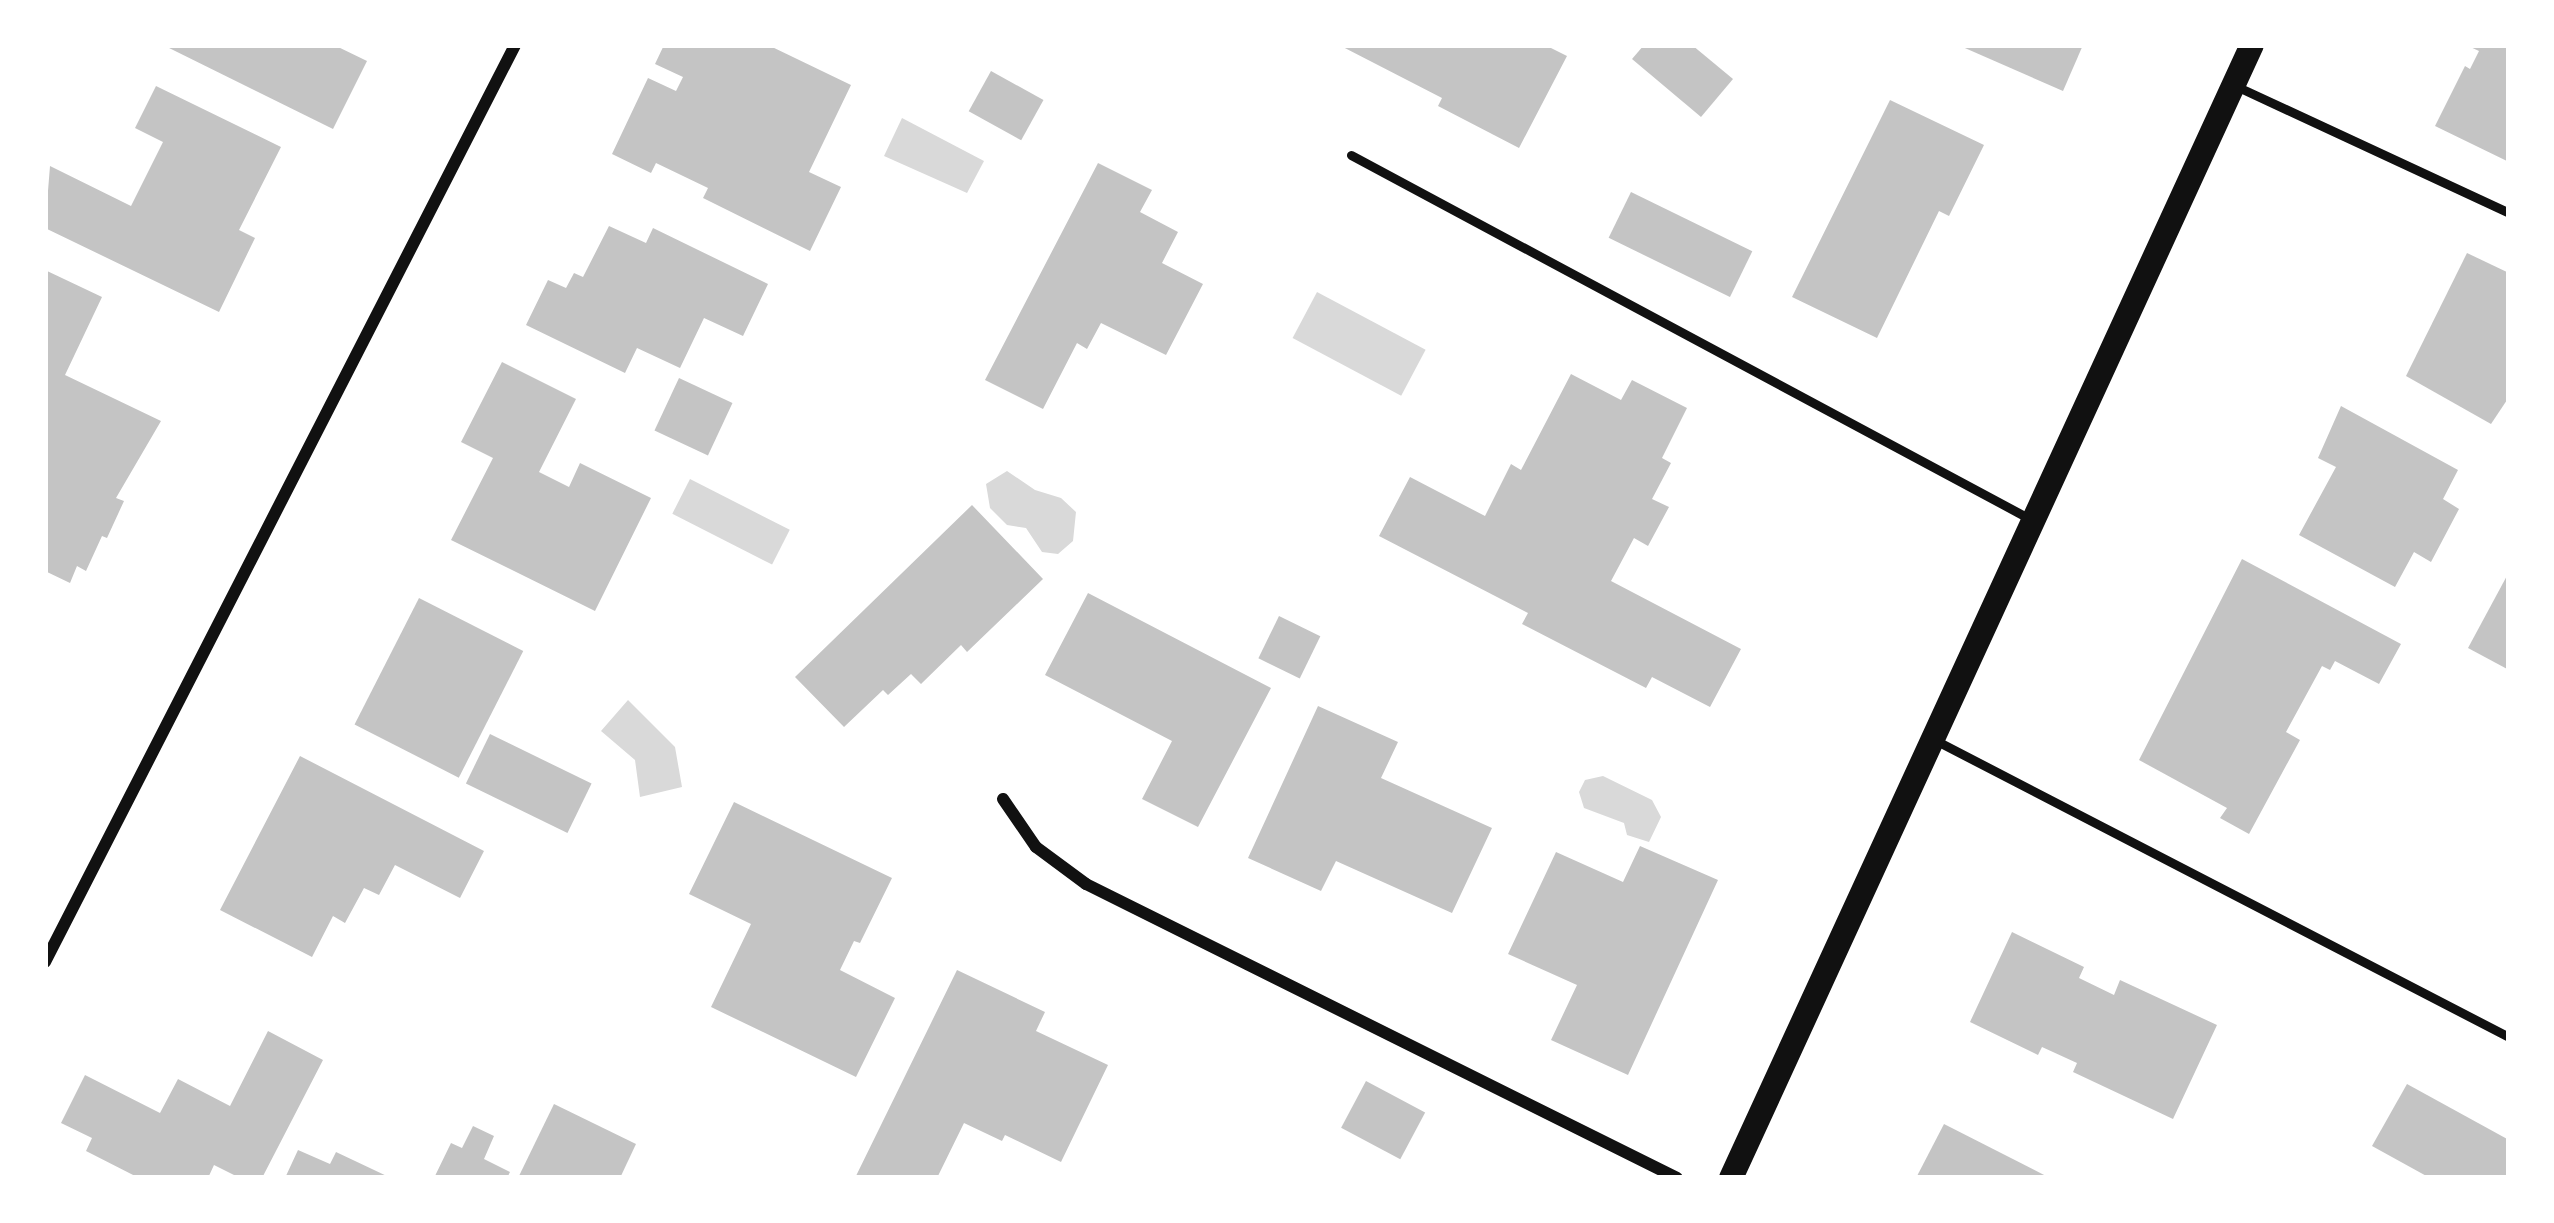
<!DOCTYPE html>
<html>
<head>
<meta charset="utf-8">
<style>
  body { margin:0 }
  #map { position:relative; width:2554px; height:1223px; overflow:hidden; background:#fff; font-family:"Source Serif 4",serif }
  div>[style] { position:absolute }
  .water>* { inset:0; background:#d9d9d9; transform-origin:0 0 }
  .building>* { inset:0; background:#c4c4c4; transform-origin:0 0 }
  .service>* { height:9px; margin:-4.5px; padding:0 4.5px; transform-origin:4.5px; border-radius:4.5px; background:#111 }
  .minor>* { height:12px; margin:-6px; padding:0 6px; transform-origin:6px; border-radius:6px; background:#111 }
  .secondary>* { height:24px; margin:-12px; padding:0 12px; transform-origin:12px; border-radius:12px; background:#111 }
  span { translate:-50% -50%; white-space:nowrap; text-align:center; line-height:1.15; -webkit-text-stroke:10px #fff; paint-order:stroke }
  .frame { position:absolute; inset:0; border:48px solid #fff; pointer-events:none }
</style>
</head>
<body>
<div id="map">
  <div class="water">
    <div style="clip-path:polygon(902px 118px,984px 161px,967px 193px,884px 156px)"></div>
    <div style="left:1317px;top:292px;width:123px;height:52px;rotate:28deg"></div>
    <div style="clip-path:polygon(1007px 471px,1035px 490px,1061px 498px,1076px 512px,1073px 541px,1058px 554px,1042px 552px,1026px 528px,1007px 525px,990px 508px,986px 484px)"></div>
    <div style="left:690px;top:479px;width:112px;height:39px;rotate:27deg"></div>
    <div style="clip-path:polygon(628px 700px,675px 747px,682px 787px,640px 797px,635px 760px,601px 731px)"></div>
    <div style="clip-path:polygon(1603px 776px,1652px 800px,1661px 817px,1649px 842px,1627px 835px,1624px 823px,1584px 808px,1579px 792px,1585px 780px)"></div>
  </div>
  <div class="building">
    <div style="clip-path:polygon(163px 45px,334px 45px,367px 61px,333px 129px)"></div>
    <div style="clip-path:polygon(664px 45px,768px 45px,851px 85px,809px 172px,841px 187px,810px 251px,703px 198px,708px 188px,656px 163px,651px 173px,612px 154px,648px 78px,676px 91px,683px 77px,655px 64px)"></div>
    <div style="clip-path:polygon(1339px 45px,1545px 45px,1567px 56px,1519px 148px,1438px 106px,1442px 98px)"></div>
    <div style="clip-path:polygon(1644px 45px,1692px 45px,1733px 79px,1701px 117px,1632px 59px)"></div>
    <div style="clip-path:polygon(1958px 45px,2083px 45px,2063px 91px)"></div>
    <div style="clip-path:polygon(2466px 45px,2509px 45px,2509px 162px,2435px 126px,2465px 66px,2470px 69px,2479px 51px)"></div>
    <div style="left:991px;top:71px;width:60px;height:46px;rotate:29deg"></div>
    <div style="clip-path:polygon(156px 86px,281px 147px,239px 230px,255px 238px,219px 312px,45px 228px,50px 166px,131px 206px,163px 142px,135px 128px)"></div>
    <div style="clip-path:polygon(1890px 100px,1984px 145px,1949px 216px,1939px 211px,1877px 338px,1792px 297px)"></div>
    <div style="clip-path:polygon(1098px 163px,1152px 190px,1140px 212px,1178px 232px,1162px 263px,1203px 284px,1166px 355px,1101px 323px,1087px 349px,1077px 343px,1043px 409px,985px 380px)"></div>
    <div style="left:1631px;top:192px;width:135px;height:51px;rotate:26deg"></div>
    <div style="clip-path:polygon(609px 226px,646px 243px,653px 228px,768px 284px,743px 336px,704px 318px,680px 368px,637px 348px,625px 373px,526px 325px,548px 280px,566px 288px,574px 273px,583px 277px)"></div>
    <div style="clip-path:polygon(2467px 253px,2509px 273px,2509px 397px,2491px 424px,2406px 376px)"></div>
    <div style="clip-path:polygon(45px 270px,102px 297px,65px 375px,161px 421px,116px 498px,124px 501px,107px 538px,102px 536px,86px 571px,77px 566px,70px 583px,45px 571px)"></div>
    <div style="clip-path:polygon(502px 362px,576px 399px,539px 472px,569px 487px,580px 463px,651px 498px,595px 611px,451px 540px,493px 458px,461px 442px)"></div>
    <div style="clip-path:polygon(1571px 374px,1621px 400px,1632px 380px,1687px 408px,1662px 458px,1671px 463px,1652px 499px,1669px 507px,1648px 546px,1634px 538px,1611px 581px,1741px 649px,1710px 707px,1652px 677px,1646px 688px,1522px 624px,1528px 613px,1379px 536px,1410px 477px,1485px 516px,1511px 464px,1521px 470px)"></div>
    <div style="left:679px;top:378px;width:59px;height:58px;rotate:25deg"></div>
    <div style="clip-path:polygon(2341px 406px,2458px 470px,2443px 499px,2459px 509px,2431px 562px,2414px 552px,2395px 587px,2299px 535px,2336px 467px,2318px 458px)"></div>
    <div style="clip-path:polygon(972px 505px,1043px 579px,967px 652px,961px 645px,921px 684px,911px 674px,888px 695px,883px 690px,844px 727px,795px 677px)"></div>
    <div style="clip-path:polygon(2242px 559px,2401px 644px,2379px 684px,2335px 661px,2330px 670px,2322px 666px,2286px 732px,2300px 740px,2249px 834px,2220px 818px,2227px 808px,2139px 760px)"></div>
    <div style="clip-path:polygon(2509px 572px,2509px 670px,2468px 648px)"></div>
    <div style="clip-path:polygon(1088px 593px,1271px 688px,1198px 827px,1142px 799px,1172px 741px,1045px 675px)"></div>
    <div style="left:419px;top:598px;width:117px;height:142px;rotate:27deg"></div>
    <div style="left:1279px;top:616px;width:46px;height:47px;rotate:26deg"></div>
    <div style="clip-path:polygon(1318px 706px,1398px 742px,1381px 778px,1492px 828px,1452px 913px,1336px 861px,1321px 891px,1248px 858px)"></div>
    <div style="left:490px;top:734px;width:113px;height:55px;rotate:26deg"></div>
    <div style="clip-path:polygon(300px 756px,484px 851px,460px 898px,395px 865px,379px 895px,364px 888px,345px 923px,333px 916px,312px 957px,220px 910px)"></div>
    <div style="clip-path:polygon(734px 802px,892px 878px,860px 943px,854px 941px,840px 970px,895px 998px,856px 1077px,711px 1007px,751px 924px,689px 894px)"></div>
    <div style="clip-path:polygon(1640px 846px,1718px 880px,1628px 1075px,1551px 1040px,1577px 985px,1508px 954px,1556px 852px,1623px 882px)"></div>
    <div style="clip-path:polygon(2012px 932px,2084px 967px,2079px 978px,2114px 995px,2120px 980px,2217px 1025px,2173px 1119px,2073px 1072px,2077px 1063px,2042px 1047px,2038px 1055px,1970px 1022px)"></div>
    <div style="clip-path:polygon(957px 970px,1045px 1012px,1036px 1031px,1108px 1065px,1061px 1162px,1005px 1135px,1002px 1141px,964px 1123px,937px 1178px,855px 1178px)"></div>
    <div style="clip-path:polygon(268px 1031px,323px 1060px,262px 1178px,240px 1178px,214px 1165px,208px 1178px,139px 1178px,86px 1151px,92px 1138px,61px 1123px,85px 1075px,160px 1113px,178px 1079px,230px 1106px)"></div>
    <div style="left:1366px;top:1081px;width:67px;height:53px;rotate:28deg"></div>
    <div style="clip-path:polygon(2407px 1084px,2509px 1140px,2509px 1178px,2430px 1178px,2372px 1146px)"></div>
    <div style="clip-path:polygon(554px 1104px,636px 1144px,620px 1178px,518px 1178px)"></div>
    <div style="clip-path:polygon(1944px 1124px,2050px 1178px,1916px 1178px)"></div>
    <div style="clip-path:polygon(473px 1126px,494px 1136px,484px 1159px,510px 1172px,507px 1178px,434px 1178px,451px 1143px,462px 1148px)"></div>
    <div style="clip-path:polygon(298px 1150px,330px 1164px,336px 1152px,391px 1178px,285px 1178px)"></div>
  </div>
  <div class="service">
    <div style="left:2238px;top:87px;width:299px;rotate:24.9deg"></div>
    <div style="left:1351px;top:155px;width:773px;rotate:28.19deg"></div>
    <div style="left:1933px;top:739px;width:649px;rotate:27.36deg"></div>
  </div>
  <div class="minor">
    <div style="left:1003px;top:799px;width:58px;rotate:55.5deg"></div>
    <div style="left:1036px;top:847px;width:62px;rotate:36.5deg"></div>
    <div style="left:1086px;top:884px;width:660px;rotate:26.45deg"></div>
    <div style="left:45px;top:962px;width:1030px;rotate:-62.86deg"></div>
  </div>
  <div class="secondary">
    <div style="left:1731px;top:1178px;width:1247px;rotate:-65.31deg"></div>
  </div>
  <div class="frame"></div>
</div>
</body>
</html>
